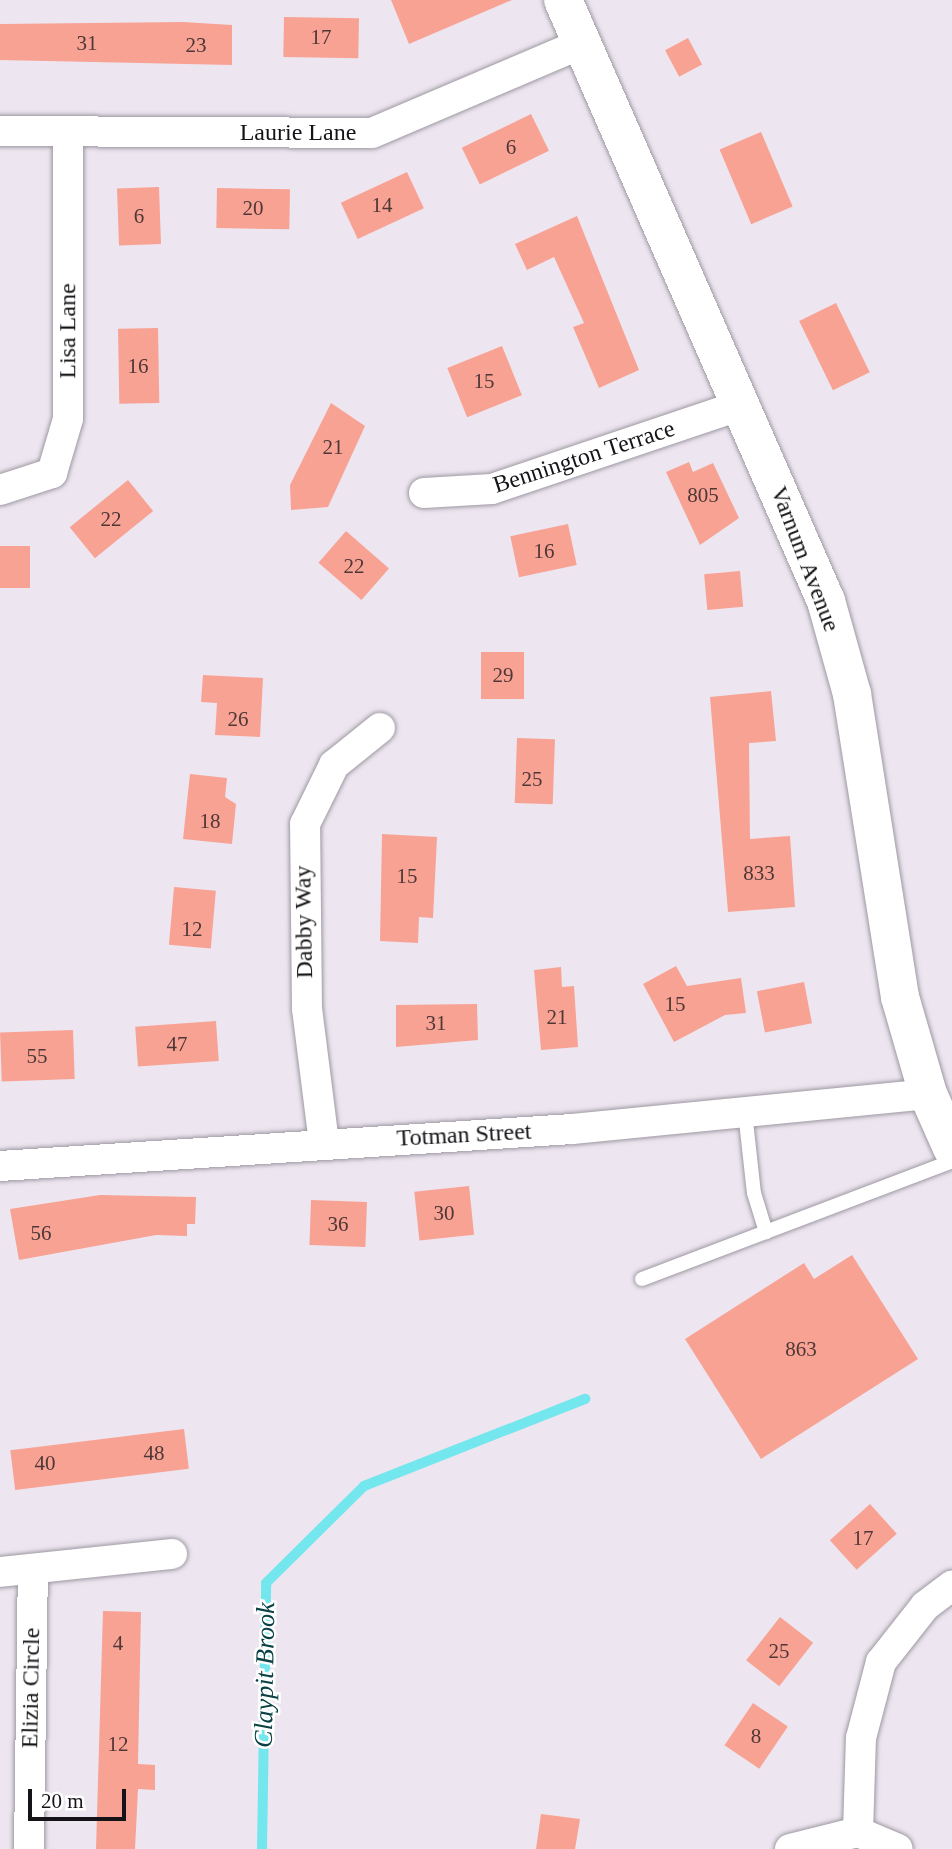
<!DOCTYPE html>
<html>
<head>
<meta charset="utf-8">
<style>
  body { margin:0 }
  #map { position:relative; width:952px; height:1849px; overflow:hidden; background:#ede6f0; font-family:"Times New Roman",serif }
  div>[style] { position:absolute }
  .stream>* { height:10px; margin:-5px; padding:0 5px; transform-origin:5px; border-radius:5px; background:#74e6ed }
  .building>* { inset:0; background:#f8a294; transform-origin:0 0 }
  .roads { filter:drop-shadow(0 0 2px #9e98a2) drop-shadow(0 0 2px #9e98a2) }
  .lane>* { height:14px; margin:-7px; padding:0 7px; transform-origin:7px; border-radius:7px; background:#fff }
  .street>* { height:30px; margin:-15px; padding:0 15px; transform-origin:15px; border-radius:15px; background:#fff }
  .secondary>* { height:38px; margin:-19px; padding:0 19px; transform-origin:19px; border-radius:19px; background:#fff }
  span { translate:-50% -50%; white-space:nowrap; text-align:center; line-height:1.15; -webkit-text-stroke:5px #fff; paint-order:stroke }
  .number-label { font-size:21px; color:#4e3736 }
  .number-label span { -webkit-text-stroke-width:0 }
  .street-label { font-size:24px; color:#151317 }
  .water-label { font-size:26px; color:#0a4144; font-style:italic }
  .scale { position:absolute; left:28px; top:1789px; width:98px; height:32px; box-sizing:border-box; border:4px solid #151317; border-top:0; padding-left:9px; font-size:21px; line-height:24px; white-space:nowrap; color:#151317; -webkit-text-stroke:5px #fff; paint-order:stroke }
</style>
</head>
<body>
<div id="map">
  <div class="stream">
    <div style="left:262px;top:1849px;width:266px;rotate:-89.1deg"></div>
    <div style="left:266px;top:1583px;width:138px;rotate:-44.7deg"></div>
    <div style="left:364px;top:1486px;width:238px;rotate:-21.5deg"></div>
  </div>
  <div class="building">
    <div style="clip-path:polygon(391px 0,512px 0,409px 44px)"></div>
    <div style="left:284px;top:17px;width:75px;height:40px;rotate:1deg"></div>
    <div style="clip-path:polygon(183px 22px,232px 25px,232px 65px,0 60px,0 24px)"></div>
    <div style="left:688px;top:38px;width:30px;height:26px;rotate:62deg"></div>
    <div style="left:531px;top:114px;width:41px;height:77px;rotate:64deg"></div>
    <div style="left:761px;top:132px;width:81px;height:45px;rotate:67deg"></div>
    <div style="left:407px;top:172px;width:40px;height:73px;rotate:65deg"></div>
    <div style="left:159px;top:187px;width:57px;height:42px;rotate:88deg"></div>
    <div style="left:217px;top:188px;width:73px;height:40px;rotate:1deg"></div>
    <div style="clip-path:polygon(577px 216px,639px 370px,599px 388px,573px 327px,584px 323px,554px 257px,527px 270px,515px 244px)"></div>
    <div style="left:836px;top:303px;width:77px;height:41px;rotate:64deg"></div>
    <div style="left:158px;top:328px;width:75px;height:40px;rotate:89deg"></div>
    <div style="left:502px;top:346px;width:53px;height:59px;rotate:68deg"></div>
    <div style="clip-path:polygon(331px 403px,365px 426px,328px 507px,291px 510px,290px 485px)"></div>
    <div style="clip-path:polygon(689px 462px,693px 472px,713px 463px,739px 518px,700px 545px,666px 472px)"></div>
    <div style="left:128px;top:480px;width:40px;height:75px;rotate:51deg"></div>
    <div style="left:568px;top:524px;width:42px;height:59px;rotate:78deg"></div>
    <div style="left:346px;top:531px;width:57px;height:42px;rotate:41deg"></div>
    <div style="left:0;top:546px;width:30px;height:42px"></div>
    <div style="left:740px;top:571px;width:36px;height:36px;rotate:85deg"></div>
    <div style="left:481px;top:652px;width:43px;height:47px"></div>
    <div style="clip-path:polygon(203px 675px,263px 678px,260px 737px,215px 735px,217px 703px,201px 702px)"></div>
    <div style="clip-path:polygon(771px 691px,776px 741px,749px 743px,750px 839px,790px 836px,795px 907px,728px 912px,710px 697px)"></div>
    <div style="left:517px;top:738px;width:38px;height:65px;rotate:2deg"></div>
    <div style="clip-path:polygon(190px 774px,227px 778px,225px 797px,236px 804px,232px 844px,183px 839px)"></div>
    <div style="clip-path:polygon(382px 834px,437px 837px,433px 918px,419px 917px,418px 943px,380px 941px)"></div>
    <div style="left:174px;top:887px;width:42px;height:58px;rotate:5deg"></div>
    <div style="clip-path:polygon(676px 966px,687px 986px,741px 978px,746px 1013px,725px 1015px,674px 1042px,643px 984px)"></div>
    <div style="clip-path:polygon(561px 967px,562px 987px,574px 986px,578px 1047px,541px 1050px,534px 970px)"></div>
    <div style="left:804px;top:982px;width:42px;height:48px;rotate:79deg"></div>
    <div style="clip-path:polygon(477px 1004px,478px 1040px,396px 1047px,396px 1005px)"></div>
    <div style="left:216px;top:1021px;width:40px;height:81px;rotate:86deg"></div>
    <div style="left:73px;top:1030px;width:49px;height:73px;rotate:88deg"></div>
    <div style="left:469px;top:1186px;width:49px;height:55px;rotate:84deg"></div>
    <div style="clip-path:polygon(100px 1195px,196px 1197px,195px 1224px,187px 1224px,187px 1236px,156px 1235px,19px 1260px,10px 1209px)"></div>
    <div style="left:311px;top:1200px;width:56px;height:45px;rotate:2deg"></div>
    <div style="clip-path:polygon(852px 1255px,918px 1359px,761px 1459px,685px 1339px,804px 1263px,814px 1279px)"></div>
    <div style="left:184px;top:1429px;width:40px;height:175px;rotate:83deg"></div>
    <div style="left:870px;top:1504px;width:40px;height:54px;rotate:48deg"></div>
    <div style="clip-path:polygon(103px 1611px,141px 1612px,138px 1764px,155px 1765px,155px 1790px,138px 1789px,135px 1849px,96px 1849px)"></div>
    <div style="left:780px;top:1617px;width:42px;height:55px;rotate:38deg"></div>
    <div style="left:753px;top:1703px;width:42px;height:51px;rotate:34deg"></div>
    <div style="clip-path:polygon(541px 1814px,580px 1819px,575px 1849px,536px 1849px)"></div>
  </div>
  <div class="roads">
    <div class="lane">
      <div style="left:745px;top:1112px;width:81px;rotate:83.7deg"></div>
      <div style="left:754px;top:1193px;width:41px;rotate:72.9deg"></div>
      <div style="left:642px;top:1279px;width:332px;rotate:-20.8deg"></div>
    </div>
    <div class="street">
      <div style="left:0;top:131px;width:372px;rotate:0.3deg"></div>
      <div style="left:372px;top:133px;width:224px;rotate:-23.1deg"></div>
      <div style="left:0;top:490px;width:55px;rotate:-18.1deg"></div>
      <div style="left:52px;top:473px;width:56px;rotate:-73.5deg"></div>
      <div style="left:68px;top:419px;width:287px;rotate:-90deg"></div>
      <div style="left:424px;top:493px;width:68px;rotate:-3.4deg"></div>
      <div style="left:492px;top:489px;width:264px;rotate:-18.6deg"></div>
      <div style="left:324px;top:1143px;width:135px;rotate:-97.2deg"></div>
      <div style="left:307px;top:1009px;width:185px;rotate:-90.6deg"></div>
      <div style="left:305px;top:824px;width:66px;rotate:-63.8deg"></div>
      <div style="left:334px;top:765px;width:59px;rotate:-38.8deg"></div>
      <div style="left:0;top:1166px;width:573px;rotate:-3.7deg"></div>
      <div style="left:572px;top:1129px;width:358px;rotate:-5.6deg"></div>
      <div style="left:0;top:1572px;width:173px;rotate:-6deg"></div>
      <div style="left:858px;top:1832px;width:94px;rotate:-88.2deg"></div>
      <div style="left:861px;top:1738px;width:79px;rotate:-75.3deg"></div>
      <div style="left:881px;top:1662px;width:71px;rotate:-51.8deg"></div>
      <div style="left:925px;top:1606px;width:34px;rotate:-37deg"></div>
      <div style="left:29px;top:1849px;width:280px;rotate:-89.2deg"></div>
      <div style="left:790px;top:1849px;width:70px;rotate:-14deg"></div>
      <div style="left:858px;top:1832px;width:43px;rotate:23deg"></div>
    </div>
    <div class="secondary">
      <div style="left:563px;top:0;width:656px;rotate:66.37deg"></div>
      <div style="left:826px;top:601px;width:97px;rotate:74.4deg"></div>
      <div style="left:852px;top:694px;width:307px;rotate:81deg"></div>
      <div style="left:900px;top:997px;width:101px;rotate:73.9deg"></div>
      <div style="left:928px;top:1094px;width:59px;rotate:66deg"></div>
    </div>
  </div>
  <div class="number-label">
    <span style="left:321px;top:37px">17</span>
    <span style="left:87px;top:43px">31</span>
    <span style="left:196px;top:45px">23</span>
    <span style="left:511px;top:147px">6</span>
    <span style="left:382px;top:205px">14</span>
    <span style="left:253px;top:208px">20</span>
    <span style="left:139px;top:216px">6</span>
    <span style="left:138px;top:366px">16</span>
    <span style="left:484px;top:381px">15</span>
    <span style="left:333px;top:447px">21</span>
    <span style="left:703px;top:495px">805</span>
    <span style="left:111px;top:519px">22</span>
    <span style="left:544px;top:551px">16</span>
    <span style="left:354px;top:566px">22</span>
    <span style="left:503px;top:675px">29</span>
    <span style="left:238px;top:719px">26</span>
    <span style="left:532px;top:779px">25</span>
    <span style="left:210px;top:821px">18</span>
    <span style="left:759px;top:873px">833</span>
    <span style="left:407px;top:876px">15</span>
    <span style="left:192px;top:929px">12</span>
    <span style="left:675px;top:1004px">15</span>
    <span style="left:557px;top:1017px">21</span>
    <span style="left:436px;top:1023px">31</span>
    <span style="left:177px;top:1044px">47</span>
    <span style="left:37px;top:1056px">55</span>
    <span style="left:444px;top:1213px">30</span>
    <span style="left:338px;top:1224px">36</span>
    <span style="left:41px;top:1233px">56</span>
    <span style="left:801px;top:1349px">863</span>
    <span style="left:154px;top:1453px">48</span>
    <span style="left:45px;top:1463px">40</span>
    <span style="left:863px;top:1538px">17</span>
    <span style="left:118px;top:1643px">4</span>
    <span style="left:779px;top:1651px">25</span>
    <span style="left:756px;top:1736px">8</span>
    <span style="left:118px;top:1744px">12</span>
  </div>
  <div class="street-label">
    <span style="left:298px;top:133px">Laurie Lane</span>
    <span style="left:68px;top:331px;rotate:-90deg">Lisa Lane</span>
    <span style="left:584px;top:457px;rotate:-18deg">Bennington Terrace</span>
    <span style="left:805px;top:559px;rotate:69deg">Varnum Avenue</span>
    <span style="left:304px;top:922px;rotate:-91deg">Dabby Way</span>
    <span style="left:464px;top:1135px;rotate:-3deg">Totman Street</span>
    <span style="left:31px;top:1688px;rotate:-89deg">Elizia Circle</span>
  </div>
  <div class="water-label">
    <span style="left:265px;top:1675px;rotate:-89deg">Claypit Brook</span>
  </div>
  <div class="scale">20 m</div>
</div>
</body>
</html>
